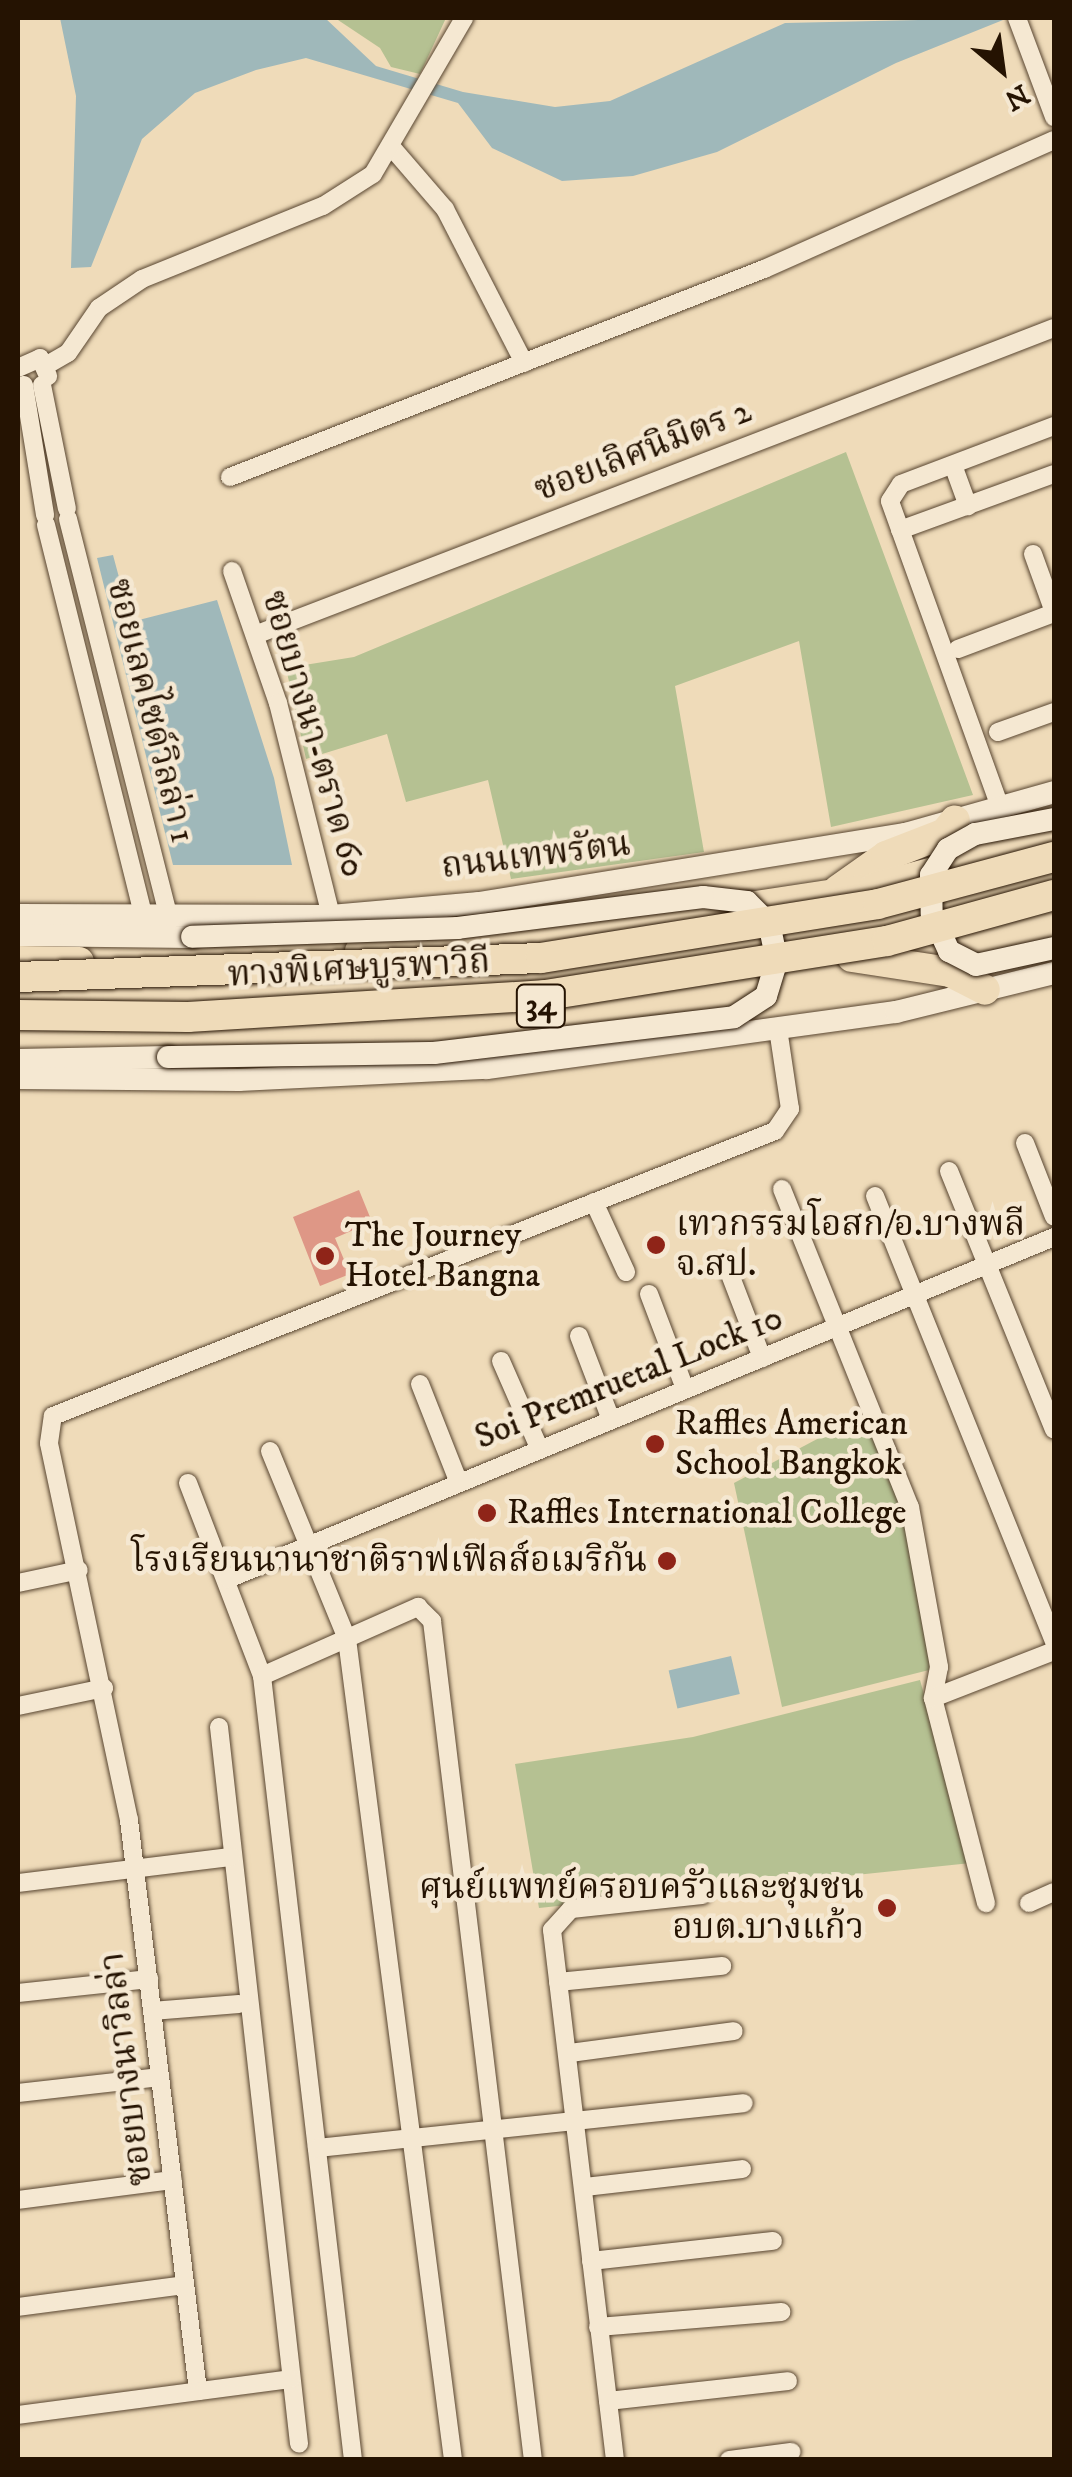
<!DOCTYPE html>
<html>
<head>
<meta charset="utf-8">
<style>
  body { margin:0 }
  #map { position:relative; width:1072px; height:2477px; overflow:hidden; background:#efdbb9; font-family:"IM FELL DW Pica","Noto Serif Thai",serif }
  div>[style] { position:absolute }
  .green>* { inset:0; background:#b5c192 }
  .water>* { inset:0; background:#9fb8ba; transform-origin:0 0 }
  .building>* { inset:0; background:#de9786 }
  .roads { filter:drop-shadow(0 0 2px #584530) drop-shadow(0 0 2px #584530) }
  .street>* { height:18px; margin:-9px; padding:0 9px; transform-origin:9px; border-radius:9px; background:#f5e8d2 }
  .secondary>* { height:22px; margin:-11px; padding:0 11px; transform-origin:11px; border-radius:11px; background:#f5e8d2 }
  .highway>* { height:30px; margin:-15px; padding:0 15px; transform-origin:15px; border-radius:15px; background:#efdbb9 }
  .bridges { filter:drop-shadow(0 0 2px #251302) drop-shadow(0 0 2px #251302) }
  .secondary-bridge>* { height:22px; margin:-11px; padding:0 11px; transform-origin:11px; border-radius:11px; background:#f5e8d2 }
  .highway-bridge>* { height:30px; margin:-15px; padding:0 15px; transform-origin:15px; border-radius:15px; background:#efdbb9 }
  .dots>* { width:28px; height:28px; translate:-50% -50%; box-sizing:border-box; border:5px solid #f5e8d2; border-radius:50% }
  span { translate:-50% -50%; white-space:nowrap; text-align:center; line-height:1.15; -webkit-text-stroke:9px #f5e8d2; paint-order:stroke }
  .shield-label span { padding:2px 8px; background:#f5e8d2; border:2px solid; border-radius:8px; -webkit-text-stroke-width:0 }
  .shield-label { font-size:32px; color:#251302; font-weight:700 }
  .street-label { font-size:35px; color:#251302 }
  .poi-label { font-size:35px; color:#251302 }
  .left { translate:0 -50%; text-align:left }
  .right { translate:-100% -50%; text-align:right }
  .frame { position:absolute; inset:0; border:20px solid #251302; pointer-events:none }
  .north { position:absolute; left:952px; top:20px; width:100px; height:100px; -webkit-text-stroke:8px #f5e8d2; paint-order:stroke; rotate:151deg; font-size:28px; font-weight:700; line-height:40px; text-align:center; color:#251302 }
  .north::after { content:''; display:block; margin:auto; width:35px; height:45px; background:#251302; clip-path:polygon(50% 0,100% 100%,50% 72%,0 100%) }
</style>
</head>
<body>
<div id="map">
  <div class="green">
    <div style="clip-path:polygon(335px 18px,446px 18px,420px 74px,391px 67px,380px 48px)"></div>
    <div style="clip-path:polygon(846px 452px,973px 795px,831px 827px,799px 641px,675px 686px,704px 852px,511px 879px,488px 780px,406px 802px,387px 734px,306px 759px,286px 668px,354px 657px)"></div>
    <div style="clip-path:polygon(870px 1411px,898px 1471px,933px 1669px,782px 1707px,734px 1483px)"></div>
    <div style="clip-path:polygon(920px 1680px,971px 1863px,539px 1908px,515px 1764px,693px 1737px)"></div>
  </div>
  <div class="water">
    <div style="clip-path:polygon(60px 18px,325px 18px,376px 66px,463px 92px,555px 107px,610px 101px,785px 23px,1008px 18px,896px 63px,717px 152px,633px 176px,562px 181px,492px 148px,458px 103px,306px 58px,256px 70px,195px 93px,142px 139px,91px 267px,71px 268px,76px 96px)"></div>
    <div style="clip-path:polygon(113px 555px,131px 622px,217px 600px,274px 778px,292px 865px,173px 865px,97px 558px)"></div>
    <div style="left:731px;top:1656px;width:39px;height:64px;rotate:77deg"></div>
  </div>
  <div class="building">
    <div style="clip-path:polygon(359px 1190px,372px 1222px,335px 1238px,350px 1274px,320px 1286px,293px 1217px)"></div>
  </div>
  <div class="roads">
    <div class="street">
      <div style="left:1017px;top:18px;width:106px;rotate:69.5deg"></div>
      <div style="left:394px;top:150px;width:78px;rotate:49.2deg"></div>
      <div style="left:445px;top:209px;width:173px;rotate:62.8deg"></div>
      <div style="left:47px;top:365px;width:24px;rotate:-30deg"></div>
      <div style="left:68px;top:353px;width:55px;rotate:-55.4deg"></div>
      <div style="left:99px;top:308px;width:52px;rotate:-34deg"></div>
      <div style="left:142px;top:279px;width:195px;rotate:-22deg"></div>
      <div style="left:323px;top:206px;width:59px;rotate:-32.6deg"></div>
      <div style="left:373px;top:174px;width:181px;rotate:-59.7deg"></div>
      <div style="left:18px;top:368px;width:24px;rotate:-24deg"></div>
      <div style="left:40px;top:358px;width:20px;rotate:66deg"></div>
      <div style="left:24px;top:385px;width:132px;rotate:80.8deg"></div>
      <div style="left:42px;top:385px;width:126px;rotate:78.6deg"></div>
      <div style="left:953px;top:465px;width:44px;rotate:69.9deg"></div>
      <div style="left:230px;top:477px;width:573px;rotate:-21.28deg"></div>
      <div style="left:764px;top:269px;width:317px;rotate:-24deg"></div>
      <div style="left:68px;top:519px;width:413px;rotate:75.8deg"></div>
      <div style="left:46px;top:525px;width:406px;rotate:76deg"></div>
      <div style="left:900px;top:530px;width:164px;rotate:-20deg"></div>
      <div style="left:1033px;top:554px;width:62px;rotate:70.1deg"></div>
      <div style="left:232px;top:571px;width:140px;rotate:70.8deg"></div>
      <div style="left:278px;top:703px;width:219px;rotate:76deg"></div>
      <div style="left:255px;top:635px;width:856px;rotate:-21.02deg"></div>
      <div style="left:958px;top:649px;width:103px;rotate:-20.6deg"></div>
      <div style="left:998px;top:732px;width:59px;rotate:-19.7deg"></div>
      <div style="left:1000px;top:807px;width:325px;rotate:-109.8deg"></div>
      <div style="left:890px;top:501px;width:20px;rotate:-57deg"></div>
      <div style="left:901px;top:484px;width:164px;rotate:-20.8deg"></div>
      <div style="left:1025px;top:1143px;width:79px;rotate:68.6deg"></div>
      <div style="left:949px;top:1171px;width:279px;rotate:67.9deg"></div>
      <div style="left:782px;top:1189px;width:343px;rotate:68.1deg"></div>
      <div style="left:910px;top:1507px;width:163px;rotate:79.7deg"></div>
      <div style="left:939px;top:1667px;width:32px;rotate:101deg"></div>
      <div style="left:933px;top:1698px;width:212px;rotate:75.5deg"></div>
      <div style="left:875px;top:1196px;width:481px;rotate:68.1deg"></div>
      <div style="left:594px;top:1202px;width:77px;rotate:65.4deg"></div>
      <div style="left:726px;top:1264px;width:101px;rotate:69deg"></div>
      <div style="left:649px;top:1294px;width:102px;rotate:69.2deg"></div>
      <div style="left:579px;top:1336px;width:90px;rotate:69.1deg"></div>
      <div style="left:501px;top:1361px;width:97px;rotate:66.3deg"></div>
      <div style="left:420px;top:1384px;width:106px;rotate:68.5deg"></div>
      <div style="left:270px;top:1451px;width:203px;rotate:67.7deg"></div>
      <div style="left:347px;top:1639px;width:828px;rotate:82.64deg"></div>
      <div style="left:188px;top:1483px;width:207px;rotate:69deg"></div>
      <div style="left:262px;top:1676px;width:789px;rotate:83.38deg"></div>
      <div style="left:228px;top:1579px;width:894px;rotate:-22.49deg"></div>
      <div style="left:18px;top:1583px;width:62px;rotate:-12deg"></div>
      <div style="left:262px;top:1676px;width:171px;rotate:-23.9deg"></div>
      <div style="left:418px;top:1607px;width:20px;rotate:45deg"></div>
      <div style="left:432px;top:1621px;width:845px;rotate:83.14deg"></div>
      <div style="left:933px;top:1698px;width:130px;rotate:-21.2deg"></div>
      <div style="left:18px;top:1706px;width:88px;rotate:-11.8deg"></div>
      <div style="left:219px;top:1727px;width:721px;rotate:83.63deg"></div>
      <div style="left:18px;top:1883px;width:215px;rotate:-7deg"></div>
      <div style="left:1029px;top:1903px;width:27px;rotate:-24deg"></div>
      <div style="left:558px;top:1982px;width:165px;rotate:-5.6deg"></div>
      <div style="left:18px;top:1993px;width:132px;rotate:-6.1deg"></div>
      <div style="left:152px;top:2011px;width:87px;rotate:-4.6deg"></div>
      <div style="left:570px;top:2053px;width:165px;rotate:-7.6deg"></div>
      <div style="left:18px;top:2093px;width:143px;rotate:-6.4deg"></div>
      <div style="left:317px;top:2148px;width:429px;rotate:-6deg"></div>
      <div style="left:585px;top:2187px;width:158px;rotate:-6.5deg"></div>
      <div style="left:18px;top:2200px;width:156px;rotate:-7.4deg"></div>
      <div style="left:591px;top:2261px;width:183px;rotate:-6.3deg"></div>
      <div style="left:18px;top:2307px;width:168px;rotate:-7.5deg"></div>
      <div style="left:598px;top:2327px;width:184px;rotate:-4.7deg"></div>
      <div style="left:198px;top:2391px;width:575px;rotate:-96.89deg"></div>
      <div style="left:129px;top:1820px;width:385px;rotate:-102deg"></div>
      <div style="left:49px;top:1443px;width:27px;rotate:-82deg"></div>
      <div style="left:53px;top:1416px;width:776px;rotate:-21.54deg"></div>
      <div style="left:775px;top:1131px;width:27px;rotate:-56deg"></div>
      <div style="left:790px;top:1109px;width:81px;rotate:-98.5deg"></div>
      <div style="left:608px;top:2401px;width:181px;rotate:-6.3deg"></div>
      <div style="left:18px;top:2415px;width:275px;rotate:-7.5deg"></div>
      <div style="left:615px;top:2460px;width:534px;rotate:-96.78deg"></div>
      <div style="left:552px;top:1930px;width:28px;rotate:-48deg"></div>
      <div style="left:571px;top:1909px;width:132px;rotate:-6.1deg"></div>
      <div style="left:729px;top:2460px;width:63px;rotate:-7.4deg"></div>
    </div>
    <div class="secondary">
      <div style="left:18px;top:915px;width:313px;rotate:0.2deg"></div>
      <div style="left:331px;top:916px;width:149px;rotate:-5deg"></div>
      <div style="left:479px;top:903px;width:432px;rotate:-9.2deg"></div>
      <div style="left:905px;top:834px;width:155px;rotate:-15.7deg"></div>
      <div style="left:18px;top:935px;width:174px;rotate:0.7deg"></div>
      <div style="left:18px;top:1060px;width:150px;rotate:-1.1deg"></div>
      <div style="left:18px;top:1078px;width:221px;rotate:0.5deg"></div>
      <div style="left:239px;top:1080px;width:248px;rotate:-2.8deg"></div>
      <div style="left:487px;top:1068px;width:413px;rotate:-7.8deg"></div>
      <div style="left:896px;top:1012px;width:163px;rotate:-13.9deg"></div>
    </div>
    <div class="highway">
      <div style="left:838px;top:890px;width:59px;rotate:-35.3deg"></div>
      <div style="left:886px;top:856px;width:63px;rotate:-21.3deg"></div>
      <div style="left:945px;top:833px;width:16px;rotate:-52deg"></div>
      <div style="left:360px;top:951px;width:178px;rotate:-3.9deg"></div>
      <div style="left:538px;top:939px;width:340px;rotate:-8.6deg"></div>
      <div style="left:874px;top:888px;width:186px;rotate:-14.9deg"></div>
      <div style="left:852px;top:957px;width:99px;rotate:8.7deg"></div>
      <div style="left:950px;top:972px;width:39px;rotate:27deg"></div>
      <div style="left:18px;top:961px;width:61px;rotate:0.9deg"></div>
    </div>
  </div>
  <div class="bridges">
    <div class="secondary-bridge">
      <div style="left:1054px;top:819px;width:80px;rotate:169.2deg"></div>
      <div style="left:975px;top:834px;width:31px;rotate:151deg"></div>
      <div style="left:948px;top:849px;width:31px;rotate:123deg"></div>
      <div style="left:931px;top:875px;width:39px;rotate:89deg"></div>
      <div style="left:932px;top:914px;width:41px;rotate:65.3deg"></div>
      <div style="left:949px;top:951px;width:30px;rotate:27deg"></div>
      <div style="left:976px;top:965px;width:80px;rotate:-12.3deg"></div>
      <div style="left:168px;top:1057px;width:266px;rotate:-0.9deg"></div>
      <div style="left:434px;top:1053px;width:302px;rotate:-6.8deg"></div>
      <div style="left:734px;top:1017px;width:38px;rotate:-33deg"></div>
      <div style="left:766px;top:996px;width:37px;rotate:-73deg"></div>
      <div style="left:777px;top:961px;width:38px;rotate:-102deg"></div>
      <div style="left:769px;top:924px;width:31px;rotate:-135deg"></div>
      <div style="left:747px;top:902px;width:44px;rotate:-173.5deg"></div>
      <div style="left:703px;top:897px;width:247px;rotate:172.8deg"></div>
      <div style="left:458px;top:928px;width:266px;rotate:178.1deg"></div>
    </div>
    <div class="highway-bridge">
      <div style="left:18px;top:977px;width:523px;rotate:-2.08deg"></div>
      <div style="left:541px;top:958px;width:341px;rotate:-9.1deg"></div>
      <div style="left:878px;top:904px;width:182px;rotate:-15deg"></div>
      <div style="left:18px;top:1015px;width:170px;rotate:0.7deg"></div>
      <div style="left:188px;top:1017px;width:359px;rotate:-3.5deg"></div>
      <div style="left:546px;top:995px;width:345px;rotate:-9deg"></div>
      <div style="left:887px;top:941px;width:173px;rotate:-15.4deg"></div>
    </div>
  </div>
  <div class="dots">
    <div style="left:656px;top:1245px;background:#8f2418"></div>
    <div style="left:325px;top:1256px;background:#8f2418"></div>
    <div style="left:655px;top:1444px;background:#8f2418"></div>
    <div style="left:487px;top:1513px;background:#8f2418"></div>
    <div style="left:667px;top:1561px;background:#8f2418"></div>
    <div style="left:887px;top:1908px;background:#8f2418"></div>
  </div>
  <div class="shield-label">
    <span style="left:541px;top:1006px">34</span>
  </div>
  <div class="street-label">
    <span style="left:643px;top:451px;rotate:-21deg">ซอยเลิศนิมิตร 2</span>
    <span style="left:150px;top:711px;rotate:76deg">ซอยเลคไซด์วิลล่า 1</span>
    <span style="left:313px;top:734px;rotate:74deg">ซอยบางนา-ตราด 60</span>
    <span style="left:536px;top:856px;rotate:-7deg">ถนนเทพรัตน</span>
    <span style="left:359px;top:969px;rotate:-3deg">ทางพิเศษบูรพาวิถี</span>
    <span style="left:629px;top:1378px;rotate:-22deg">Soi Premruetal Lock 10</span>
    <span style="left:127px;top:2069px;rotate:-97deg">ซอยบางนาวิลล่า</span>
  </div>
  <div class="poi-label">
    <span class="left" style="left:676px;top:1245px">เทวกรรมโอสก/อ.บางพลี<br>จ.สป.</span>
    <span class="left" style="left:345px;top:1256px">The Journey<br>Hotel Bangna</span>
    <span class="left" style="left:675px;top:1444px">Raffles American<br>School Bangkok</span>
    <span class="left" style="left:507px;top:1513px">Raffles International College</span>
    <span class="right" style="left:647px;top:1561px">โรงเรียนนานาชาติราฟเฟิลส์อเมริกัน</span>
    <span class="right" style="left:864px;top:1908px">ศุนย์แพทย์ครอบครัวและชุมชน<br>อบต.บางแก้ว</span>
  </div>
  <div class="frame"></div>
  <div class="north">N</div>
</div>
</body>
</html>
